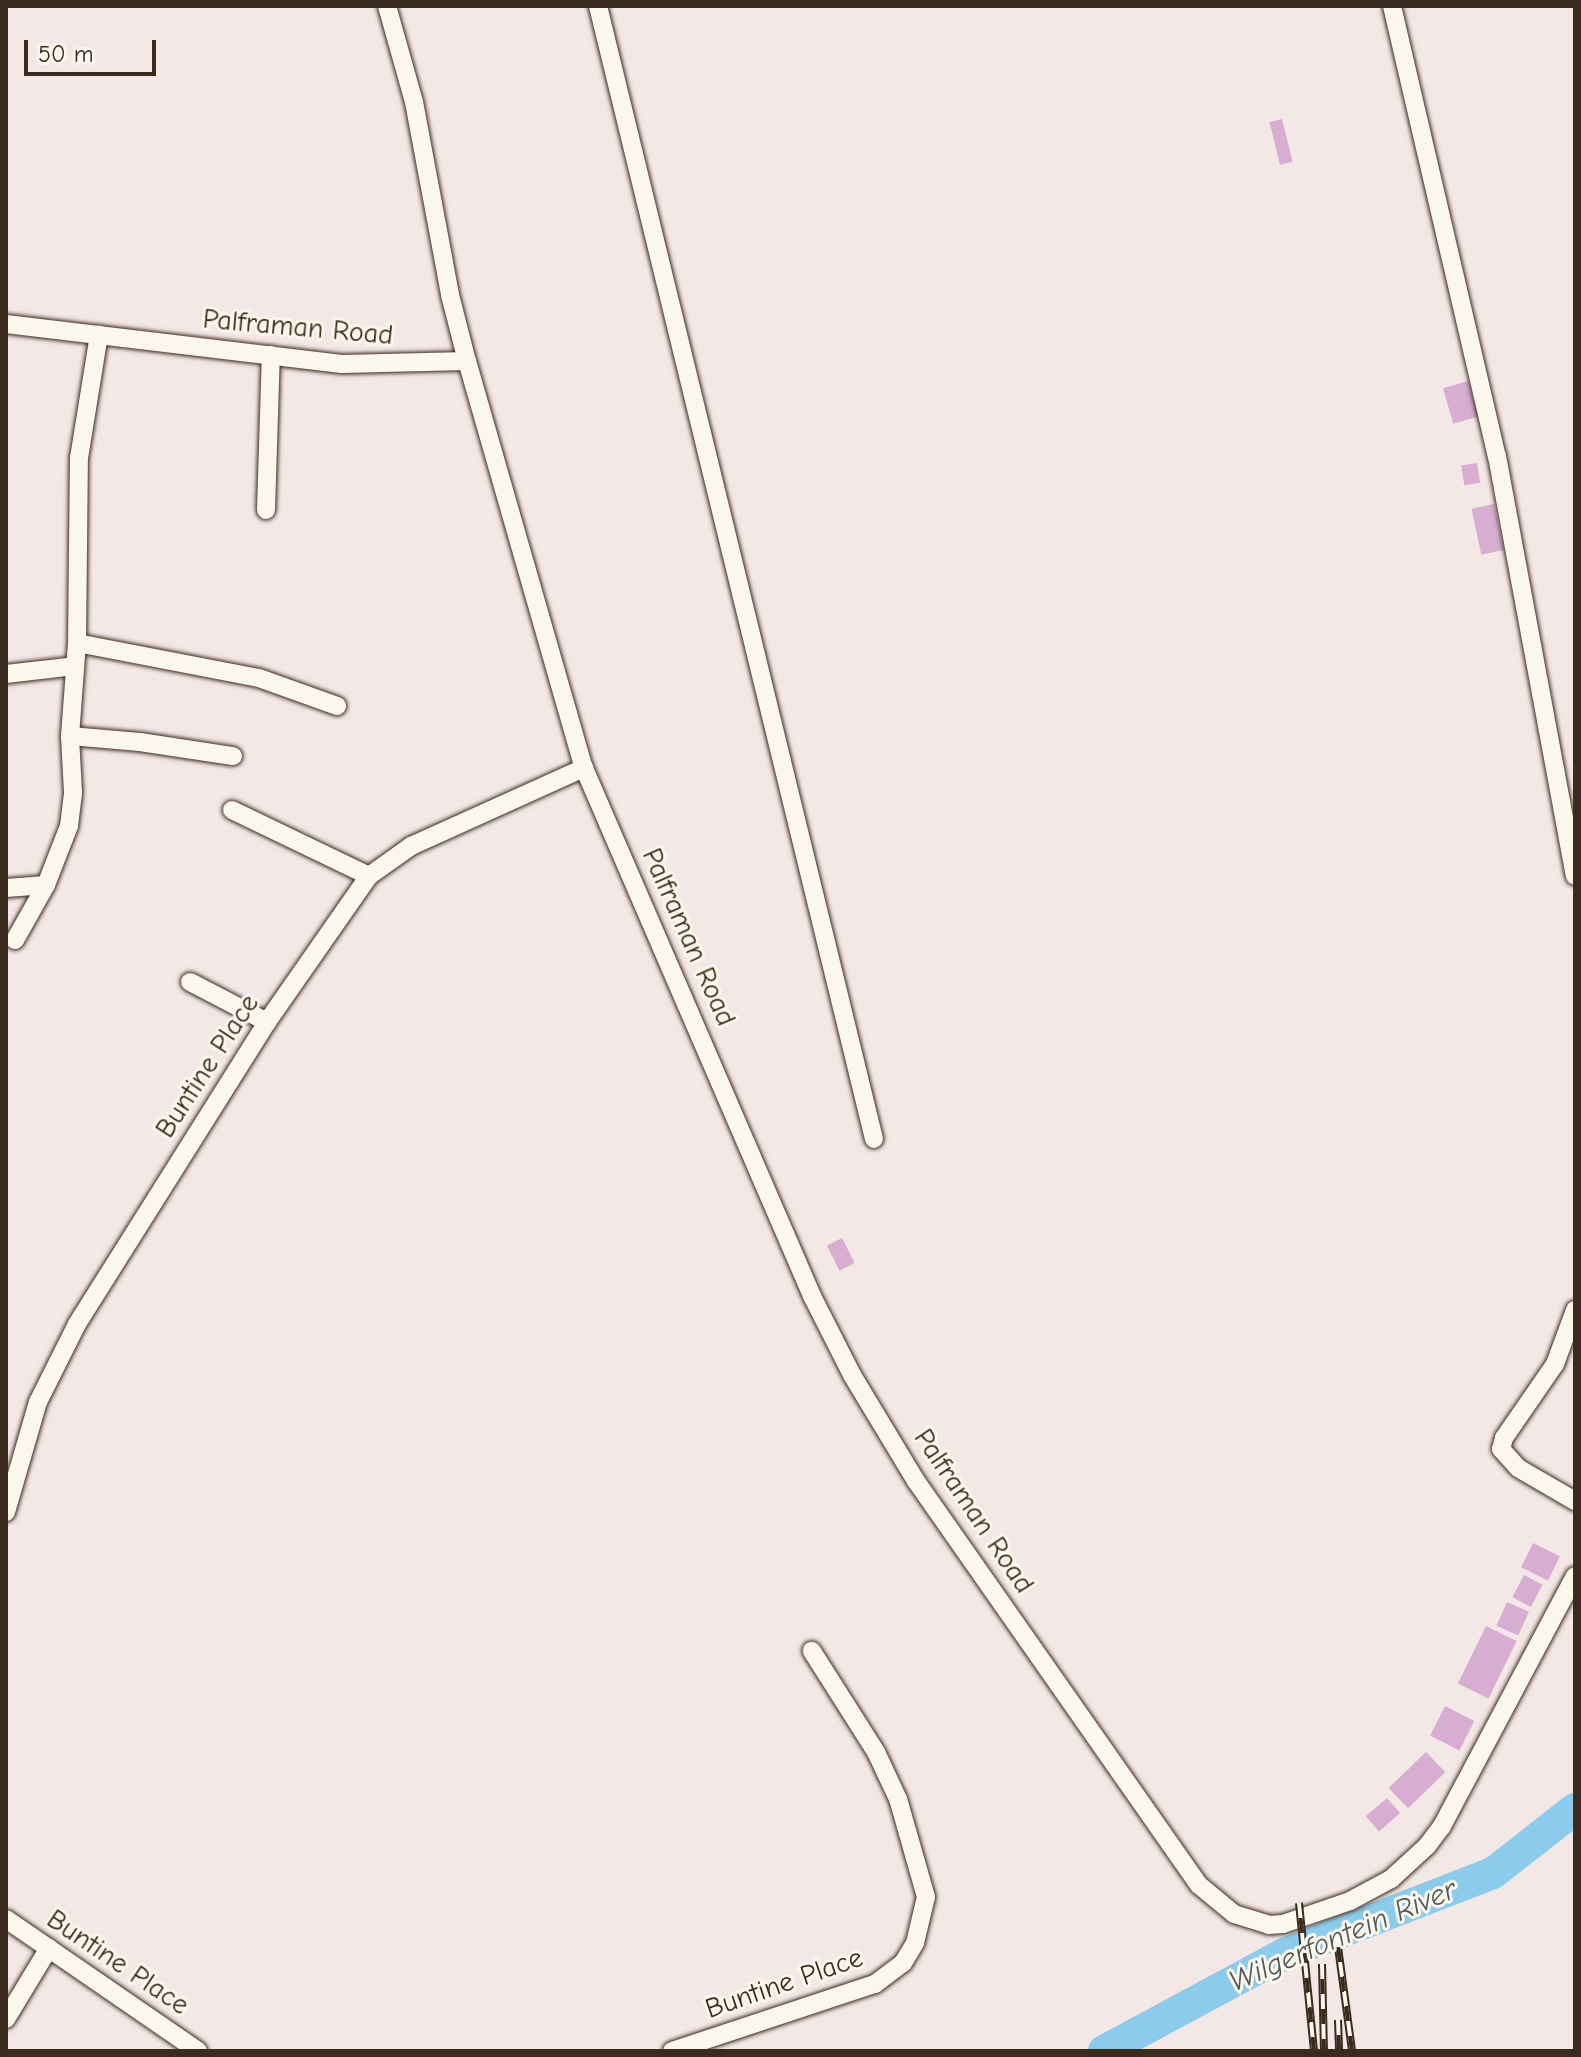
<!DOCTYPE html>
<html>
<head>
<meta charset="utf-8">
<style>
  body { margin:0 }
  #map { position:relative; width:1581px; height:2057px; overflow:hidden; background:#f4e8e7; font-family:"Comic Neue",sans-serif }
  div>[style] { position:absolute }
  .river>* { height:32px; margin:-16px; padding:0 16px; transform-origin:16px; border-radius:16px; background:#8bcbec }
  .building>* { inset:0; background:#d7add2; transform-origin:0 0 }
  .roads { filter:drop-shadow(0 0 2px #3b2a1e) drop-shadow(0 0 2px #3b2a1e) }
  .minor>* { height:18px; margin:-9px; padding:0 9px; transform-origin:9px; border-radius:9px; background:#fbf7ec }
  .rail>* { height:8px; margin-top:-4px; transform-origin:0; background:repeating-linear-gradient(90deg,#fbf7ec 0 15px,#3b2a1e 0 30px); box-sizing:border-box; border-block:2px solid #3b2a1e }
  span { translate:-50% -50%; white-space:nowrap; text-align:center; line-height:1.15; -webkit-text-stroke:6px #fbf7ec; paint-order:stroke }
  .street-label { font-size:28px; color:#3b2a1e }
  .water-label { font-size:30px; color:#535a5c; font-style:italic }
  .frame { position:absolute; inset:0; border:8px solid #3b2a1e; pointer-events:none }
  .scale { position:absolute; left:24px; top:40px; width:132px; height:36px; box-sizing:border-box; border:4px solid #3b2a1e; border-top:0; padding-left:10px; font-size:24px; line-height:28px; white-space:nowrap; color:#3b2a1e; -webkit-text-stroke:6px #fbf7ec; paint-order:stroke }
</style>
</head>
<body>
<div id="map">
  <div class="river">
    <div style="left:1104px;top:2051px;width:204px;rotate:-28.3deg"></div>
    <div style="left:1284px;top:1954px;width:224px;rotate:-21.2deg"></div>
    <div style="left:1493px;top:1873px;width:104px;rotate:-38deg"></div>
  </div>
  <div class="building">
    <div style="left:1282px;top:119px;width:44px;height:13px;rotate:76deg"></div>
    <div style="left:1468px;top:381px;width:37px;height:26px;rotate:74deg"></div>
    <div style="left:1477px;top:463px;width:20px;height:16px;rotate:81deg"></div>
    <div style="left:1494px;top:504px;width:47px;height:23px;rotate:78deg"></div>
    <div style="left:842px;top:1238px;width:28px;height:17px;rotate:63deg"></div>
    <div style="left:1533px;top:1543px;width:30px;height:27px;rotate:26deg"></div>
    <div style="left:1524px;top:1575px;width:21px;height:25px;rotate:28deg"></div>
    <div style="left:1507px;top:1602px;width:24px;height:26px;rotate:24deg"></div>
    <div style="left:1486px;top:1626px;width:34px;height:64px;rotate:26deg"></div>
    <div style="left:1445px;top:1706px;width:33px;height:33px;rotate:27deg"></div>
    <div style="left:1426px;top:1752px;width:28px;height:52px;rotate:46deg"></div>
    <div style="left:1387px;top:1798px;width:20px;height:28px;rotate:49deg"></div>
  </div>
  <div class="roads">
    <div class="minor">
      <div style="left:387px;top:6px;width:100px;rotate:74.3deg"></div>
      <div style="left:414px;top:102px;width:196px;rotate:79.4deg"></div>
      <div style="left:450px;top:295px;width:68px;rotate:75.6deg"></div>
      <div style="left:467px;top:361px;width:423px;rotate:74deg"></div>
      <div style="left:584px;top:768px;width:575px;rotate:66.64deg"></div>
      <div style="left:812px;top:1296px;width:89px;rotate:63.1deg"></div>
      <div style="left:852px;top:1375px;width:124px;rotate:58.9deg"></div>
      <div style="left:916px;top:1481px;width:493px;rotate:55deg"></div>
      <div style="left:1199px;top:1885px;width:45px;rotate:39.6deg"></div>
      <div style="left:1234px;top:1914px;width:37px;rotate:17deg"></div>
      <div style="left:1269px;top:1925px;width:14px;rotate:-4deg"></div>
      <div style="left:1283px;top:1924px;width:71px;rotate:-18.9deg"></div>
      <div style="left:1350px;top:1901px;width:47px;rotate:-28.2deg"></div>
      <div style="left:1391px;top:1879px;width:49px;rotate:-42.5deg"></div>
      <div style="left:1427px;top:1846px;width:25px;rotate:-53deg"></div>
      <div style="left:1442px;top:1826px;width:283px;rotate:-62deg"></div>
      <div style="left:598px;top:6px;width:1166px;rotate:76.31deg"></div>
      <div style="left:1392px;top:6px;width:462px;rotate:76.9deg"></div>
      <div style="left:1497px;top:456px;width:427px;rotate:79.5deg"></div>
      <div style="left:6px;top:324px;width:338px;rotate:6.8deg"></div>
      <div style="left:342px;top:364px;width:125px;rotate:-1.4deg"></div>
      <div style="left:266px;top:510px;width:155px;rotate:-88.2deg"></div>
      <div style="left:77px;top:643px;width:185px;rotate:10.9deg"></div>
      <div style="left:259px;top:678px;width:83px;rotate:19.7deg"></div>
      <div style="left:6px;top:674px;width:69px;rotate:-6.6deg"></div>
      <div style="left:70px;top:736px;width:70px;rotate:4.9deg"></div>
      <div style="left:140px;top:742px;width:94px;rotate:8.6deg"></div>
      <div style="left:232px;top:810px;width:152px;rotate:25.7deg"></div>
      <div style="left:6px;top:888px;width:40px;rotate:-4.3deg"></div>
      <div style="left:15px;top:940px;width:63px;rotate:-60.6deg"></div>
      <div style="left:46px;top:885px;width:63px;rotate:-68.7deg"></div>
      <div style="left:69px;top:826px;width:34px;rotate:-83deg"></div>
      <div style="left:73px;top:792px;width:56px;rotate:-93.1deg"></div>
      <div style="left:70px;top:736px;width:93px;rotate:-85.7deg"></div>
      <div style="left:77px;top:643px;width:185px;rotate:-89.4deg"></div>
      <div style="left:79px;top:458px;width:125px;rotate:-80.8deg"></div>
      <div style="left:190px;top:982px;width:87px;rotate:27.5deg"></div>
      <div style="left:1575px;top:1310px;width:58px;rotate:110.3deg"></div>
      <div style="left:1555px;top:1364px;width:90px;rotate:124.6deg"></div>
      <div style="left:1504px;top:1438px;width:11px;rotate:105deg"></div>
      <div style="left:1501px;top:1449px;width:25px;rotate:48deg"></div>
      <div style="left:1518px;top:1468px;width:66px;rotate:30.1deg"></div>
      <div style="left:6px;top:1512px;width:115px;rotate:-73.8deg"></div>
      <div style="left:38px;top:1402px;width:87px;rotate:-63.4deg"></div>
      <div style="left:77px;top:1324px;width:357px;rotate:-57.8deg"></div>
      <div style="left:267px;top:1022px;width:178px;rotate:-55.1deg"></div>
      <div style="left:369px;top:876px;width:52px;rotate:-35.5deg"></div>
      <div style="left:411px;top:846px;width:190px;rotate:-24.3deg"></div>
      <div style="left:6px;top:1919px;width:233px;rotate:34.5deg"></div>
      <div style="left:6px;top:2019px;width:83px;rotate:-58.8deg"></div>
      <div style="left:672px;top:2051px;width:214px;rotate:-18.3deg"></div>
      <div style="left:875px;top:1984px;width:35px;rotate:-37deg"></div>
      <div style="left:903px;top:1963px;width:23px;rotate:-59deg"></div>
      <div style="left:915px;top:1943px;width:47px;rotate:-76.6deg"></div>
      <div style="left:926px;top:1897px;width:102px;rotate:-105.9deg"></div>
      <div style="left:898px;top:1799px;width:52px;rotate:-115.1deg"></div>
      <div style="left:876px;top:1752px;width:120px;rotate:-122.4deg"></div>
    </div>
  </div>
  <div class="rail">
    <div style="left:1299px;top:1903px;width:149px;rotate:84.2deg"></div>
    <div style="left:1336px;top:1932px;width:120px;rotate:82.3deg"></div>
    <div style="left:1322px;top:1964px;width:87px;rotate:88.7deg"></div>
    <div style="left:1338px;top:2020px;width:31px;rotate:88deg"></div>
  </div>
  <div class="street-label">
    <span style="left:298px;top:327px;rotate:5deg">Palframan Road</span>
    <span style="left:689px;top:937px;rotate:66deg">Palframan Road</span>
    <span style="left:207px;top:1066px;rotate:-57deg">Buntine Place</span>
    <span style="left:974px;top:1511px;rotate:56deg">Palframan Road</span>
    <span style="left:118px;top:1962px;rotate:34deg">Buntine Place</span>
    <span style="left:784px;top:1983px;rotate:-19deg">Buntine Place</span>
  </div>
  <div class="water-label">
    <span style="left:1343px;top:1936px;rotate:-23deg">Wilgerfontein River</span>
  </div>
  <div class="frame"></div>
  <div class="scale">50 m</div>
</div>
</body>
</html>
